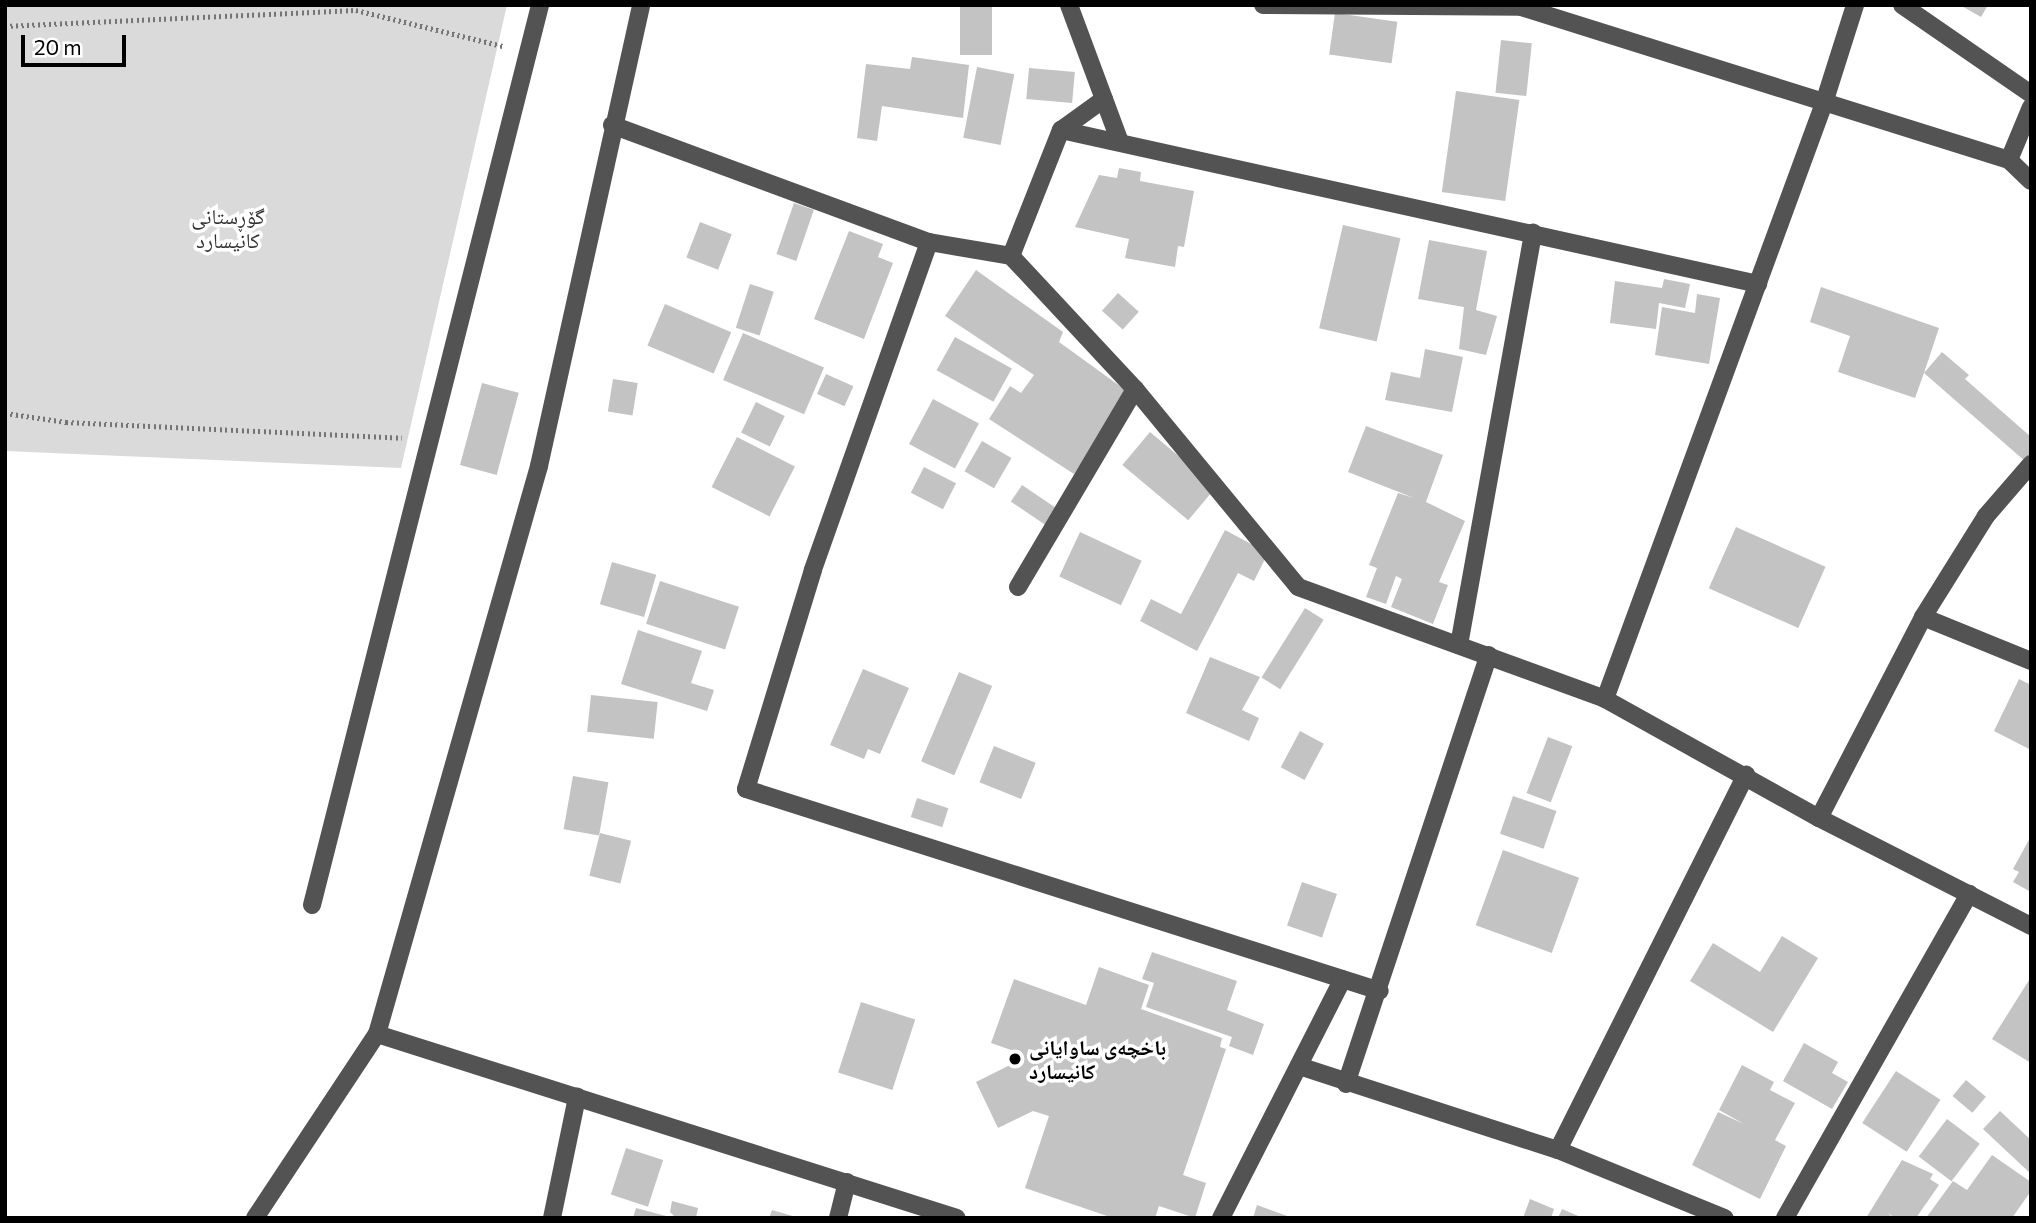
<!DOCTYPE html>
<html>
<head>
<meta charset="utf-8">
<style>
  body { margin:0 }
  #map { position:relative; width:2036px; height:1223px; overflow:hidden; background:#fff; font-family:Commissioner,"Noto Naskh Arabic",sans-serif }
  div>[style] { position:absolute }
  .green>* { inset:0; background:#dadada }
  .building>* { inset:0; background:#c3c3c3; transform-origin:0 0 }
  .path>* { height:4.5px; margin-top:-2.25px; transform-origin:0; background:repeating-linear-gradient(90deg,#757575 0 2px,transparent 0 5.5px) }
  .minor>* { height:18px; margin:-9px; padding:0 9px; transform-origin:9px; border-radius:9px; background:#535353 }
  .dots>* { width:19px; height:19px; translate:-50% -50%; box-sizing:border-box; border:4px solid #fff; border-radius:50% }
  span { translate:-50% -50%; white-space:nowrap; text-align:center; line-height:1.15; -webkit-text-stroke:7px #fff; paint-order:stroke }
  .park-label { font-size:21px; color:#313131 }
  .poi-label { font-size:21px; color:#000; font-weight:700 }
  .left { translate:0 -50%; text-align:left }
  .frame { position:absolute; inset:0; border:7px solid #000; pointer-events:none }
  .scale { position:absolute; left:21px; top:35px; width:105px; height:32px; box-sizing:border-box; border:4px solid #000; border-top:0; padding-left:9px; font-size:21px; line-height:24px; white-space:nowrap; color:#000; -webkit-text-stroke:5px #fff; paint-order:stroke }
</style>
</head>
<body>
<div id="map">
  <div class="green">
    <div style="clip-path:polygon(5px 5px,507px 5px,401px 468px,5px 451px)"></div>
  </div>
  <div class="building">
    <div style="left:960px;top:5px;width:32px;height:50px"></div>
    <div style="clip-path:polygon(1960px 5px,1988px 5px,1981px 17px)"></div>
    <div style="left:1335px;top:13px;width:63px;height:42px;rotate:8deg"></div>
    <div style="left:1501px;top:40px;width:31px;height:53px;rotate:6deg"></div>
    <div style="clip-path:polygon(912px 57px,969px 65px,963px 118px,882px 106px,877px 141px,857px 138px,866px 64px,910px 69px)"></div>
    <div style="left:977px;top:67px;width:38px;height:72px;rotate:11deg"></div>
    <div style="left:1029px;top:68px;width:46px;height:31px;rotate:5deg"></div>
    <div style="left:1456px;top:91px;width:64px;height:102px;rotate:8deg"></div>
    <div style="clip-path:polygon(1119px 168px,1141px 172px,1140px 181px,1194px 191px,1184px 247px,1178px 246px,1175px 267px,1125px 258px,1129px 239px,1075px 227px,1099px 175px,1117px 178px)"></div>
    <div style="left:794px;top:203px;width:21px;height:54px;rotate:19deg"></div>
    <div style="left:700px;top:222px;width:34px;height:38px;rotate:21deg"></div>
    <div style="left:1343px;top:225px;width:59px;height:106px;rotate:13deg"></div>
    <div style="clip-path:polygon(849px 231px,883px 244px,878px 257px,893px 263px,864px 339px,814px 319px)"></div>
    <div style="clip-path:polygon(1429px 240px,1487px 251px,1476px 310px,1497px 316px,1486px 355px,1459px 349px,1464px 307px,1418px 299px)"></div>
    <div style="clip-path:polygon(976px 270px,1063px 332px,1059px 342px,1131px 394px,1074px 474px,989px 419px,1010px 386px,1021px 393px,1034px 375px,945px 316px)"></div>
    <div style="clip-path:polygon(1664px 279px,1690px 284px,1685px 308px,1659px 303px,1656px 329px,1610px 323px,1615px 281px,1662px 288px)"></div>
    <div style="left:750px;top:284px;width:25px;height:46px;rotate:18deg"></div>
    <div style="clip-path:polygon(1821px 287px,1939px 328px,1924px 373px,1942px 352px,1969px 375px,1965px 379px,2031px 437px,2031px 456px,2026px 462px,1924px 373px,1915px 398px,1838px 372px,1850px 336px,1810px 322px)"></div>
    <div style="left:1118px;top:293px;width:28px;height:24px;rotate:42deg"></div>
    <div style="clip-path:polygon(1697px 294px,1720px 298px,1709px 364px,1655px 355px,1662px 307px,1695px 313px)"></div>
    <div style="left:665px;top:304px;width:72px;height:45px;rotate:23deg"></div>
    <div style="left:743px;top:333px;width:88px;height:51px;rotate:23deg"></div>
    <div style="left:955px;top:337px;width:65px;height:38px;rotate:29deg"></div>
    <div style="clip-path:polygon(1425px 349px,1463px 357px,1452px 412px,1385px 400px,1391px 372px,1420px 378px)"></div>
    <div style="left:826px;top:374px;width:30px;height:22px;rotate:24deg"></div>
    <div style="left:613px;top:379px;width:25px;height:33px;rotate:9deg"></div>
    <div style="left:482px;top:383px;width:38px;height:85px;rotate:15deg"></div>
    <div style="left:933px;top:399px;width:52px;height:51px;rotate:28deg"></div>
    <div style="left:756px;top:402px;width:32px;height:34px;rotate:26deg"></div>
    <div style="clip-path:polygon(1366px 426px,1443px 455px,1426px 502px,1465px 521px,1439px 582px,1448px 585px,1433px 624px,1391px 607px,1402px 579px,1396px 576px,1386px 604px,1366px 597px,1377px 568px,1369px 565px,1398px 493px,1414px 498px,1348px 472px)"></div>
    <div style="left:1150px;top:432px;width:86px;height:43px;rotate:40deg"></div>
    <div style="left:737px;top:437px;width:65px;height:56px;rotate:27deg"></div>
    <div style="left:982px;top:441px;width:34px;height:35px;rotate:30deg"></div>
    <div style="left:924px;top:467px;width:36px;height:29px;rotate:27deg"></div>
    <div style="left:1022px;top:485px;width:41px;height:20px;rotate:34deg"></div>
    <div style="left:1736px;top:527px;width:98px;height:67px;rotate:24deg"></div>
    <div style="clip-path:polygon(1225px 530px,1268px 553px,1254px 581px,1238px 573px,1197px 651px,1140px 621px,1151px 599px,1181px 614px)"></div>
    <div style="left:1080px;top:532px;width:68px;height:49px;rotate:25deg"></div>
    <div style="left:612px;top:562px;width:46px;height:44px;rotate:16deg"></div>
    <div style="left:660px;top:581px;width:83px;height:45px;rotate:18deg"></div>
    <div style="left:1305px;top:608px;width:22px;height:82px;rotate:32deg"></div>
    <div style="clip-path:polygon(638px 630px,702px 651px,691px 683px,714px 690px,707px 711px,621px 684px)"></div>
    <div style="clip-path:polygon(1210px 657px,1260px 677px,1242px 710px,1259px 718px,1249px 741px,1186px 713px)"></div>
    <div style="clip-path:polygon(863px 669px,909px 688px,880px 754px,868px 749px,864px 759px,830px 745px)"></div>
    <div style="left:959px;top:672px;width:36px;height:97px;rotate:23deg"></div>
    <div style="clip-path:polygon(2019px 679px,2031px 685px,2031px 750px,1994px 731px)"></div>
    <div style="left:591px;top:695px;width:67px;height:37px;rotate:6deg"></div>
    <div style="left:1300px;top:731px;width:27px;height:41px;rotate:28deg"></div>
    <div style="left:1548px;top:737px;width:26px;height:60px;rotate:21deg"></div>
    <div style="left:994px;top:746px;width:45px;height:39px;rotate:22deg"></div>
    <div style="left:573px;top:776px;width:36px;height:54px;rotate:10deg"></div>
    <div style="left:1513px;top:796px;width:46px;height:40px;rotate:19deg"></div>
    <div style="left:917px;top:798px;width:33px;height:20px;rotate:18deg"></div>
    <div style="left:600px;top:833px;width:32px;height:44px;rotate:14deg"></div>
    <div style="clip-path:polygon(2031px 836px,2031px 892px,2013px 882px,2019px 872px,2013px 869px)"></div>
    <div style="left:1503px;top:850px;width:81px;height:80px;rotate:20deg"></div>
    <div style="left:1302px;top:882px;width:37px;height:46px;rotate:19deg"></div>
    <div style="clip-path:polygon(1782px 936px,1818px 958px,1773px 1032px,1690px 981px,1713px 943px,1760px 972px)"></div>
    <div style="clip-path:polygon(1152px 952px,1237px 981px,1227px 1010px,1264px 1024px,1253px 1055px,1229px 1046px,1232px 1037px,1146px 1007px,1154px 983px,1142px 979px)"></div>
    <div style="clip-path:polygon(1099px 967px,1149px 985px,1141px 1009px,1222px 1038px,1220px 1047px,1226px 1049px,1183px 1175px,1206px 1183px,1195px 1218px,1159px 1206px,1155px 1218px,1113px 1218px,1025px 1188px,1049px 1116px,1033px 1111px,998px 1128px,976px 1082px,1008px 1066px,1014px 1051px,991px 1043px,1014px 979px,1086px 1005px)"></div>
    <div style="clip-path:polygon(2031px 977px,2031px 1063px,1992px 1039px)"></div>
    <div style="left:861px;top:1002px;width:57px;height:74px;rotate:18deg"></div>
    <div style="clip-path:polygon(1804px 1043px,1838px 1062px,1832px 1073px,1848px 1082px,1832px 1109px,1783px 1081px)"></div>
    <div style="clip-path:polygon(1742px 1065px,1774px 1082px,1770px 1090px,1795px 1103px,1775px 1140px,1786px 1146px,1760px 1199px,1692px 1165px,1718px 1112px,1744px 1124px,1719px 1110px)"></div>
    <div style="left:1896px;top:1071px;width:53px;height:62px;rotate:33deg"></div>
    <div style="left:1966px;top:1080px;width:26px;height:21px;rotate:40deg"></div>
    <div style="clip-path:polygon(2000px 1111px,2031px 1140px,2031px 1174px,1983px 1129px)"></div>
    <div style="left:1947px;top:1119px;width:41px;height:47px;rotate:37deg"></div>
    <div style="left:626px;top:1148px;width:39px;height:49px;rotate:18deg"></div>
    <div style="clip-path:polygon(1992px 1155px,2031px 1182px,2031px 1191px,2012px 1218px,1926px 1218px,1953px 1181px,1967px 1190px)"></div>
    <div style="clip-path:polygon(1902px 1160px,1933px 1174px,1930px 1179px,1939px 1185px,1916px 1218px,1895px 1218px,1888px 1213px,1893px 1218px,1866px 1218px)"></div>
    <div style="clip-path:polygon(1530px 1199px,1554px 1209px,1551px 1218px,1523px 1218px)"></div>
    <div style="clip-path:polygon(672px 1201px,698px 1208px,696px 1218px,676px 1218px,670px 1212px)"></div>
    <div style="clip-path:polygon(1257px 1205px,1290px 1217px,1290px 1218px,1253px 1218px)"></div>
    <div style="clip-path:polygon(636px 1208px,670px 1217px,670px 1218px,633px 1218px)"></div>
    <div style="clip-path:polygon(1562px 1209px,1583px 1218px,1558px 1218px)"></div>
    <div style="clip-path:polygon(772px 1210px,796px 1217px,796px 1218px,769px 1218px)"></div>
  </div>
  <div class="path">
    <div style="left:5px;top:26px;width:351px;rotate:-2.6deg"></div>
    <div style="left:356px;top:10px;width:151px;rotate:13.8deg"></div>
    <div style="left:5px;top:413px;width:62px;rotate:8.4deg"></div>
    <div style="left:66px;top:422px;width:336px;rotate:2.7deg"></div>
  </div>
  <div class="minor">
    <div style="left:1069px;top:5px;width:146px;rotate:69.6deg"></div>
    <div style="left:1263px;top:5px;width:258px;rotate:0.4deg"></div>
    <div style="left:1521px;top:7px;width:511px;rotate:17.41deg"></div>
    <div style="left:2009px;top:160px;width:30px;rotate:44deg"></div>
    <div style="left:1902px;top:5px;width:157px;rotate:34.6deg"></div>
    <div style="left:612px;top:125px;width:338px;rotate:20.3deg"></div>
    <div style="left:929px;top:242px;width:83px;rotate:9.7deg"></div>
    <div style="left:1011px;top:256px;width:182px;rotate:47deg"></div>
    <div style="left:1135px;top:389px;width:256px;rotate:50.5deg"></div>
    <div style="left:1298px;top:587px;width:327px;rotate:20deg"></div>
    <div style="left:1605px;top:699px;width:245px;rotate:29.1deg"></div>
    <div style="left:1819px;top:818px;width:238px;rotate:27deg"></div>
    <div style="left:1061px;top:130px;width:714px;rotate:12.46deg"></div>
    <div style="left:2009px;top:160px;width:57px;rotate:-67.5deg"></div>
    <div style="left:929px;top:242px;width:348px;rotate:109.5deg"></div>
    <div style="left:813px;top:570px;width:229px;rotate:107deg"></div>
    <div style="left:746px;top:789px;width:665px;rotate:17.67deg"></div>
    <div style="left:1011px;top:256px;width:136px;rotate:-68.4deg"></div>
    <div style="left:1061px;top:130px;width:53px;rotate:-35.8deg"></div>
    <div style="left:1018px;top:587px;width:230px;rotate:-59.4deg"></div>
    <div style="left:1923px;top:617px;width:117px;rotate:22.2deg"></div>
    <div style="left:1459px;top:645px;width:419px;rotate:-79.8deg"></div>
    <div style="left:1605px;top:699px;width:635px;rotate:-69.82deg"></div>
    <div style="left:1824px;top:103px;width:103px;rotate:-72.4deg"></div>
    <div style="left:1819px;top:818px;width:226px;rotate:-62.6deg"></div>
    <div style="left:1923px;top:617px;width:119px;rotate:-58deg"></div>
    <div style="left:1986px;top:516px;width:69px;rotate:-49.1deg"></div>
    <div style="left:312px;top:905px;width:928px;rotate:-75.78deg"></div>
    <div style="left:377px;top:1034px;width:591px;rotate:-74.08deg"></div>
    <div style="left:539px;top:466px;width:472px;rotate:-77.5deg"></div>
    <div style="left:1299px;top:1066px;width:272px;rotate:18deg"></div>
    <div style="left:1558px;top:1150px;width:180px;rotate:22.2deg"></div>
    <div style="left:1346px;top:1084px;width:452px;rotate:-71.6deg"></div>
    <div style="left:1558px;top:1150px;width:420px;rotate:-63.4deg"></div>
    <div style="left:255px;top:1218px;width:221px;rotate:-56.5deg"></div>
    <div style="left:377px;top:1034px;width:608px;rotate:17.6deg"></div>
    <div style="left:552px;top:1218px;width:124px;rotate:-78.3deg"></div>
    <div style="left:838px;top:1218px;width:37px;rotate:-76deg"></div>
    <div style="left:1221px;top:1218px;width:268px;rotate:-63deg"></div>
    <div style="left:1785px;top:1218px;width:373px;rotate:-60.4deg"></div>
  </div>
  <div class="dots">
    <div style="left:1015px;top:1059px;background:#000"></div>
  </div>
  <div class="park-label">
    <span style="left:228px;top:228px">گۆڕستانی<br>کانیسارد</span>
  </div>
  <div class="poi-label">
    <span class="left" style="left:1029px;top:1059px">باخچەی ساوایانی<br>کانیسارد</span>
  </div>
  <div class="frame"></div>
  <div class="scale">20 m</div>
</div>
</body>
</html>
